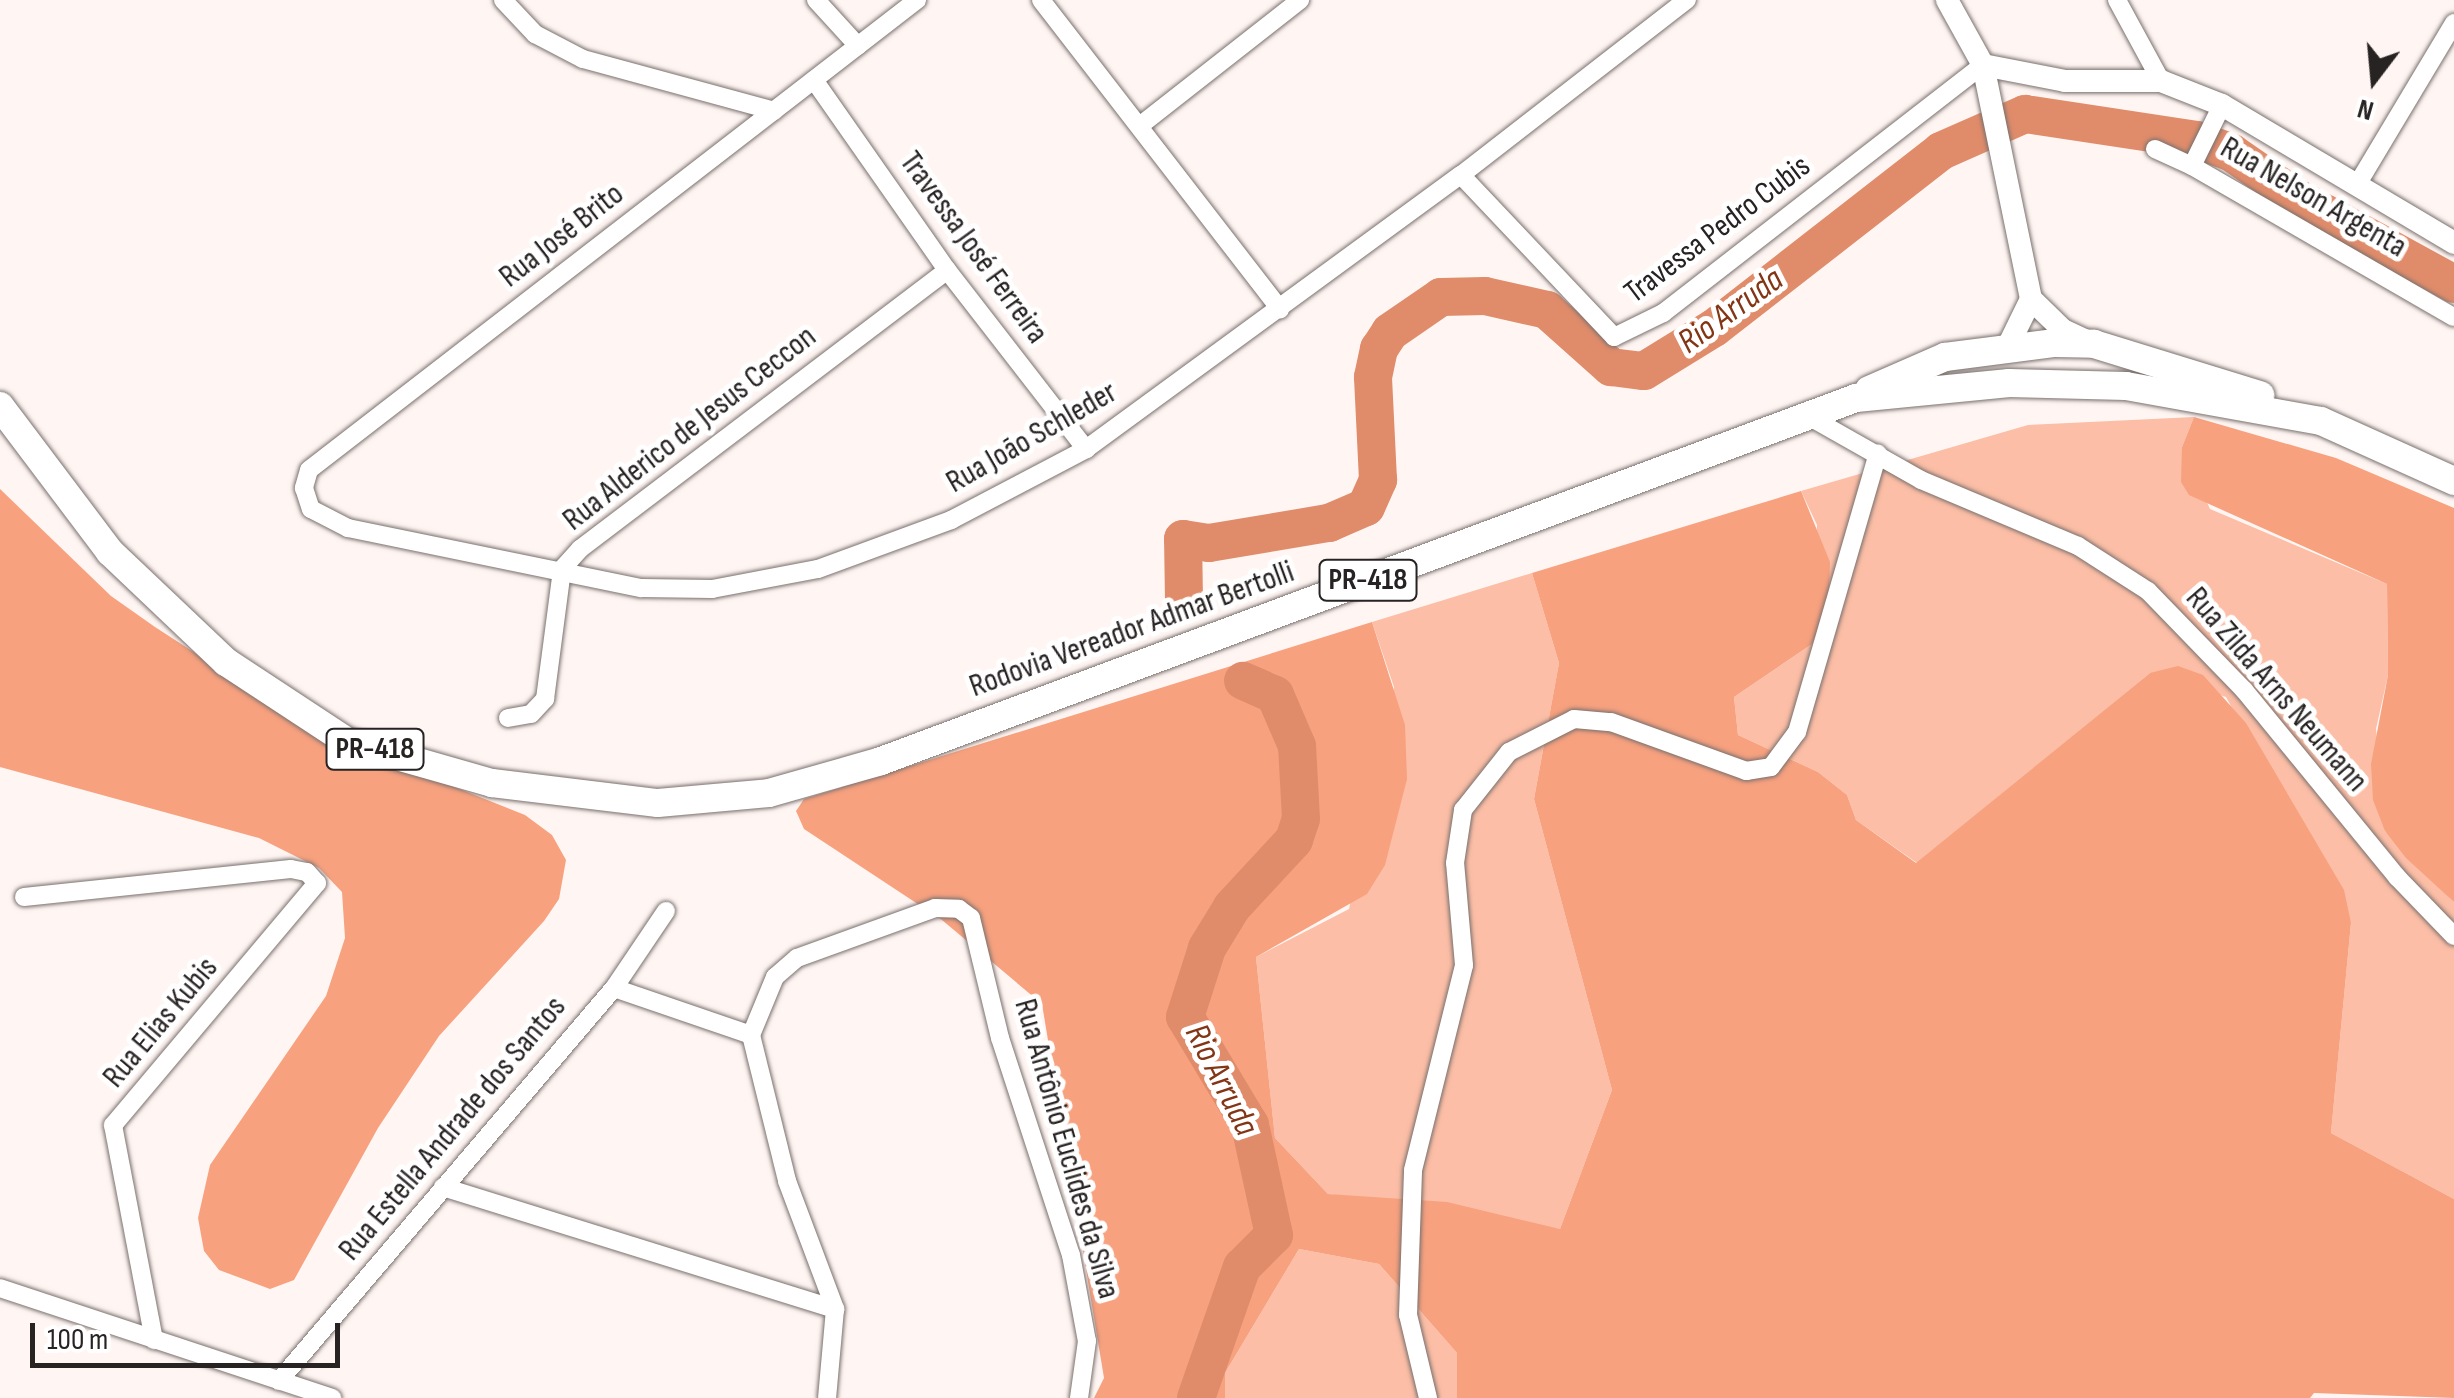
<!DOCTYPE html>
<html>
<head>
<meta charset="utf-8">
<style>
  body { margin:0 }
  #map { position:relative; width:2454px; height:1398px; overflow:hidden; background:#fff6f3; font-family:"Sofia Sans Condensed",sans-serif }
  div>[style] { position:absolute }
  .green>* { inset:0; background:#fcbea6 }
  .forest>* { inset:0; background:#f7a17f }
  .river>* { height:38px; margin:-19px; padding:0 19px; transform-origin:19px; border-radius:19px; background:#e08c6b }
  .roads { filter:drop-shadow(0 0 2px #79706d) drop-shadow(0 0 2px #79706d) }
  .minor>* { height:18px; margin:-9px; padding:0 9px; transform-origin:9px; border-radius:9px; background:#fff }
  .secondary>* { height:22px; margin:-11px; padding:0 11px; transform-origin:11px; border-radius:11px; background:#fff }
  .trunk>* { height:28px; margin:-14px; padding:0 14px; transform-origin:14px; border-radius:14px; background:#fff }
  span { translate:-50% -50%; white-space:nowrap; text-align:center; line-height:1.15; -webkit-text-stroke:10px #fff; paint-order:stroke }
  .shield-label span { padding:2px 8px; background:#fff; border:2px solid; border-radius:8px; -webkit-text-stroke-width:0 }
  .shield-label { font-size:30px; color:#272322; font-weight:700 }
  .street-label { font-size:32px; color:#272322 }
  .water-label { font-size:35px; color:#833615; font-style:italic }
  .north { position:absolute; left:2324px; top:30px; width:100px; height:100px; -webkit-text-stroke:8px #fff; paint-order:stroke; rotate:196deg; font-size:28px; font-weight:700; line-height:40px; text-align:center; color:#272322 }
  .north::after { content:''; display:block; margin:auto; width:35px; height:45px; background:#272322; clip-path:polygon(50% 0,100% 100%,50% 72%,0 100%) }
  .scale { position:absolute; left:30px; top:1323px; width:310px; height:45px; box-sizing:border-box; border:5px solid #272322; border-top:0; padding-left:12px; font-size:30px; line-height:35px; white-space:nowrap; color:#272322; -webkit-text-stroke:8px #fff; paint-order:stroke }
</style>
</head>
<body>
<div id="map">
  <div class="green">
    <div style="clip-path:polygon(2194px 417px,2182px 447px,2210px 509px,2387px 584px,2388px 675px,2376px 729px,2385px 831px,2454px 902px,2454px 1199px,2331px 1133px,2351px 923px,2226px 697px,2150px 673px,1917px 863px,1856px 820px,1847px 795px,1818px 772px,1738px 735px,1734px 697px,1812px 644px,1817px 525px,1801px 491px,2028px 425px)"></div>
    <div style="clip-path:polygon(1532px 573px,1559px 663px,1534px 799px,1612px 1090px,1560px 1229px,1328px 1194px,1275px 1138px,1256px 957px,1349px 909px,1394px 687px,1372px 622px)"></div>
    <div style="clip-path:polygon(1299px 1249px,1379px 1264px,1457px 1353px,1457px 1398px,1225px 1398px,1225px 1373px)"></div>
  </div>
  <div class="forest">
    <div style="clip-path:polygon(2194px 417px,2336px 458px,2454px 508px,2454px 902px,2406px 858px,2385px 831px,2373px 800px,2371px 764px,2388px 675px,2387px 584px,2189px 495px,2181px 482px,2182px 447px)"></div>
    <div style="clip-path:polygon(0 489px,111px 596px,155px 627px,263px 697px,407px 768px,525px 815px,552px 835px,566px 860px,559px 899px,544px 921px,439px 1036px,378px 1128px,294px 1280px,270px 1289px,219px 1270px,204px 1251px,198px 1218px,210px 1165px,326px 996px,345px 938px,342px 892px,319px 868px,259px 838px,0 767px)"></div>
    <div style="clip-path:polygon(1801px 491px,1830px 562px,1828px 621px,1812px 644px,1734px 697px,1738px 735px,1818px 772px,1847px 795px,1856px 820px,1916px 863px,2150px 673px,2178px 666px,2203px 675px,2246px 723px,2344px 890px,2351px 923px,2331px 1133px,2454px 1199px,2454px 1398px,2314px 1393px,2310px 1398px,1457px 1398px,1457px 1353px,1379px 1264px,1299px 1249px,1225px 1373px,1225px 1398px,1094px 1398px,1104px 1378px,1042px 1004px,942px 920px,804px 829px,796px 811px,804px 799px,1372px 622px,1405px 725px,1407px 779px,1385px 865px,1367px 894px,1256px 957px,1275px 1138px,1328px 1194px,1447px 1202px,1560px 1229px,1612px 1090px,1534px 799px,1559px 663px,1532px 573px)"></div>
  </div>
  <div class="river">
    <div style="left:1184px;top:600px;width:61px;rotate:-90.9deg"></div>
    <div style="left:1183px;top:539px;width:26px;rotate:9deg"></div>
    <div style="left:1209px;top:543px;width:122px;rotate:-9.5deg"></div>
    <div style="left:1329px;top:523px;width:40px;rotate:-23.4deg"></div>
    <div style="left:1366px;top:507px;width:30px;rotate:-66deg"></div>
    <div style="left:1378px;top:480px;width:103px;rotate:-92.8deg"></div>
    <div style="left:1373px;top:377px;width:29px;rotate:-78deg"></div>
    <div style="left:1379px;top:349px;width:20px;rotate:-57deg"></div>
    <div style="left:1390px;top:332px;width:62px;rotate:-34.5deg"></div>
    <div style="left:1441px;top:297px;width:44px;rotate:-1.3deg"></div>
    <div style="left:1485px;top:296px;width:64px;rotate:12.7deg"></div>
    <div style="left:1547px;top:310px;width:86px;rotate:41.7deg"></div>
    <div style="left:1611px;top:367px;width:33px;rotate:7deg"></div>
    <div style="left:1644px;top:371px;width:82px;rotate:-31.6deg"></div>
    <div style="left:1714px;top:328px;width:288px;rotate:-37.9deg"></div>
    <div style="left:1941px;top:151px;width:92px;rotate:-23.8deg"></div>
    <div style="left:2025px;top:114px;width:174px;rotate:8.6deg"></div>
    <div style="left:2197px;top:140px;width:37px;rotate:20deg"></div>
    <div style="left:2232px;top:153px;width:79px;rotate:34.7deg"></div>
    <div style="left:2297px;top:198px;width:179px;rotate:28.7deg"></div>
    <div style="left:1196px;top:1398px;width:139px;rotate:-70.7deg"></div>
    <div style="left:1242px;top:1267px;width:45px;rotate:-45deg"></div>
    <div style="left:1274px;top:1235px;width:113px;rotate:-102.3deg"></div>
    <div style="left:1250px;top:1125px;width:126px;rotate:-121deg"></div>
    <div style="left:1185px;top:1017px;width:72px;rotate:-72.3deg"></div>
    <div style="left:1207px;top:948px;width:48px;rotate:-58.6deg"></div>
    <div style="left:1232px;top:907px;width:91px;rotate:-47.2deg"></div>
    <div style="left:1294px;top:840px;width:22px;rotate:-72deg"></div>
    <div style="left:1301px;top:819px;width:73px;rotate:-93.1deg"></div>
    <div style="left:1297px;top:746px;width:56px;rotate:-113.3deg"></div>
    <div style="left:1275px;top:695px;width:35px;rotate:-156deg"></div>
  </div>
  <div class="roads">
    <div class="minor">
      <div style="left:503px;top:0;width:47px;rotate:46.7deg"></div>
      <div style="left:535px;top:34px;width:54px;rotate:27.5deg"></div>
      <div style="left:583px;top:59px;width:198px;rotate:15.2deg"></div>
      <div style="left:816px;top:0;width:62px;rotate:47.6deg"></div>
      <div style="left:917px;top:0;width:768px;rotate:142.3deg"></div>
      <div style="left:309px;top:470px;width:19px;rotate:106deg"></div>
      <div style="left:304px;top:488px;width:22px;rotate:72deg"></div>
      <div style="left:311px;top:509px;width:42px;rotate:27.2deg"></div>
      <div style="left:348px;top:528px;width:299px;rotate:11.6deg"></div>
      <div style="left:641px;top:588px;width:71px;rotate:0.8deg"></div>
      <div style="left:712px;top:589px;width:108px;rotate:-10.7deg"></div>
      <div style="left:818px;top:569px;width:142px;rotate:-20.2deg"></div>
      <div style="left:951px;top:520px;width:153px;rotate:-27.7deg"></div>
      <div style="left:1086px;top:449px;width:464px;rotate:-36.2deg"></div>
      <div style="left:1461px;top:175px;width:286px;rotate:-37.8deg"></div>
      <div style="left:1041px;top:0;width:391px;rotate:52.3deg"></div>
      <div style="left:2117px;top:0;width:92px;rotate:61.5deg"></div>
      <div style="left:814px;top:80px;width:232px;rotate:55deg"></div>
      <div style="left:947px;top:270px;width:227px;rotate:52.2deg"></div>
      <div style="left:1142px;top:124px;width:201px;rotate:-38.1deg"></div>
      <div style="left:2155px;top:149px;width:41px;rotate:24.7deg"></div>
      <div style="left:2192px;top:166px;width:68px;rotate:-63.8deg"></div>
      <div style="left:2192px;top:166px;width:302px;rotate:30deg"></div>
      <div style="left:1461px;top:175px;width:223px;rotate:46.6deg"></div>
      <div style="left:1614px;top:337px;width:55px;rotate:-26.1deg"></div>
      <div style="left:1663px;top:313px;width:405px;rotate:-37.8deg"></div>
      <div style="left:2357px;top:185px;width:189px;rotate:-59.1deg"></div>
      <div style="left:1808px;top:416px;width:130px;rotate:29.5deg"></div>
      <div style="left:1921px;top:480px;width:170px;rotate:22.8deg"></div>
      <div style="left:2078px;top:546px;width:83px;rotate:32.7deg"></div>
      <div style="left:2148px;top:591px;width:138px;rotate:45.9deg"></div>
      <div style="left:2244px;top:690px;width:242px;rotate:50.7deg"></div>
      <div style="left:2397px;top:877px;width:82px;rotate:46deg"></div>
      <div style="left:508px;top:718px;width:23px;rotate:-10deg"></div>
      <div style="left:531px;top:714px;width:21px;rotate:-47deg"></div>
      <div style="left:545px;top:699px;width:131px;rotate:-82.5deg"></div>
      <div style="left:562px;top:569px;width:27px;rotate:-48deg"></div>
      <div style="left:580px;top:549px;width:461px;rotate:-37.2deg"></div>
      <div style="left:24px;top:897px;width:268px;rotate:-6deg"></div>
      <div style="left:291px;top:869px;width:16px;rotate:11deg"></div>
      <div style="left:307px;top:872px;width:15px;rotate:48deg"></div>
      <div style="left:317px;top:883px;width:317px;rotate:130.1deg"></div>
      <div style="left:113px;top:1125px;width:219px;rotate:79.2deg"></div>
      <div style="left:614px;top:988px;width:145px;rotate:18.9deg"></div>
      <div style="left:751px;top:1035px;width:63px;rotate:-67.5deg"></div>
      <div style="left:775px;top:977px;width:29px;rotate:-41deg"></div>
      <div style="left:797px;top:958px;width:147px;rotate:-19.9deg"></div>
      <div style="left:935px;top:908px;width:24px;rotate:2deg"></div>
      <div style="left:959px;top:909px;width:15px;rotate:37deg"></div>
      <div style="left:971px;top:918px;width:123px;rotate:76.4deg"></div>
      <div style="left:1000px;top:1038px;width:228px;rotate:71.9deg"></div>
      <div style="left:1071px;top:1255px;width:87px;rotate:79.5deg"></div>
      <div style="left:1087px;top:1341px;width:58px;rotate:98deg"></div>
      <div style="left:751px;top:1035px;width:150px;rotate:76.1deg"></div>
      <div style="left:787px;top:1181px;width:137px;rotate:69.4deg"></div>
      <div style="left:835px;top:1309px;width:89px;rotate:95.1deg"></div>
      <div style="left:443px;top:1187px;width:411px;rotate:17.3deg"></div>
      <div style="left:0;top:1288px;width:350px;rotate:18.3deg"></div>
      <div style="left:279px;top:1381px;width:516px;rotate:-49.56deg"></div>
      <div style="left:614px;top:988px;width:93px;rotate:-56deg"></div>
      <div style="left:1428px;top:1398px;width:85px;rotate:-103.5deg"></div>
      <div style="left:1408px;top:1315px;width:145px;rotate:-88deg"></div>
      <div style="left:1413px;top:1170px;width:211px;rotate:-76deg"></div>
      <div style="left:1464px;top:965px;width:102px;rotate:-95deg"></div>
      <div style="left:1455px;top:863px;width:54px;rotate:-81.4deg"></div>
      <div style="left:1463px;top:810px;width:74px;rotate:-51.6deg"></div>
      <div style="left:1509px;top:752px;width:73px;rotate:-26.9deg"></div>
      <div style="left:1574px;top:719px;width:37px;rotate:5deg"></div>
      <div style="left:1611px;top:722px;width:144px;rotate:19.9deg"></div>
      <div style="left:1746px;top:771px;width:25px;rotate:-9deg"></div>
      <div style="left:1771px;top:767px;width:44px;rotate:-53.4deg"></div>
      <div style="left:1797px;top:732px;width:290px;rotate:-73.8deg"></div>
    </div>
    <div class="secondary">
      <div style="left:1947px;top:0;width:74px;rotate:61deg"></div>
      <div style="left:1983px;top:65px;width:239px;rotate:78.4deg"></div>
      <div style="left:2031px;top:299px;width:45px;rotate:44.1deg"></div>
      <div style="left:2063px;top:330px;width:29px;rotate:25deg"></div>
      <div style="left:1983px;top:65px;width:84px;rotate:11deg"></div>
      <div style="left:2065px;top:81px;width:96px"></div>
      <div style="left:2161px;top:81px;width:66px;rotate:21.5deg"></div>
      <div style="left:2222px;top:105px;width:270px;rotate:30.7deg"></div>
      <div style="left:2008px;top:346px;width:52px;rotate:-63.9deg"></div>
    </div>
    <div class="trunk">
      <div style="left:1869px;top:390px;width:83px;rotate:-23.5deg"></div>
      <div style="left:1945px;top:357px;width:111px;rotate:-7.3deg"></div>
      <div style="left:2055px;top:343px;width:39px;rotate:1deg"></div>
      <div style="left:2094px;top:344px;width:174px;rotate:17.1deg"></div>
      <div style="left:0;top:406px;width:183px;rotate:53deg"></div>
      <div style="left:110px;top:552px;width:160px;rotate:43.5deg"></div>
      <div style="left:226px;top:662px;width:146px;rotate:33.3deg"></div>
      <div style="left:348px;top:742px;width:150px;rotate:15.9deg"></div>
      <div style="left:492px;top:783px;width:167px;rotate:6.9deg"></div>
      <div style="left:658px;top:803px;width:111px;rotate:-5.1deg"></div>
      <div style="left:769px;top:793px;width:116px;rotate:-15.9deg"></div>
      <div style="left:881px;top:761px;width:1040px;rotate:-20.42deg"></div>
      <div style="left:1856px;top:398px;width:154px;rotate:-5.6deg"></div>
      <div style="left:2009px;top:383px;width:117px;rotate:1.5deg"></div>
      <div style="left:2126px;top:386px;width:198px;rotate:10.2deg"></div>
      <div style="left:2321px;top:421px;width:146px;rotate:24.3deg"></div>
    </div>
  </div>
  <div class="shield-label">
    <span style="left:1368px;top:580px">PR-418</span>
    <span style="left:375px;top:749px">PR-418</span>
  </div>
  <div class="street-label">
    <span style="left:2313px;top:198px;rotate:30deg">Rua Nelson Argenta</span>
    <span style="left:1718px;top:230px;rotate:-37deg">Travessa Pedro Cubis</span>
    <span style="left:562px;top:236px;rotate:-38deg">Rua José Brito</span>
    <span style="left:973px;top:248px;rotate:54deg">Travessa José Ferreira</span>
    <span style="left:690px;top:429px;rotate:-38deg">Rua Alderico de Jesus Ceccon</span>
    <span style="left:1032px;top:438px;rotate:-30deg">Rua João Schleder</span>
    <span style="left:1132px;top:630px;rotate:-20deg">Rodovia Vereador Admar Bertolli</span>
    <span style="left:2276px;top:690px;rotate:49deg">Rua Zilda Arns Neumann</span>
    <span style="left:161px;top:1023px;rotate:-50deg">Rua Elias Kubis</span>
    <span style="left:453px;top:1129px;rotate:-50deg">Rua Estella Andrade dos Santos</span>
    <span style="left:1066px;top:1149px;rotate:74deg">Rua Antônio Euclides da Silva</span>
  </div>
  <div class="water-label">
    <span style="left:1731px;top:311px;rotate:-36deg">Rio Arruda</span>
    <span style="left:1221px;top:1080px;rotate:63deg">Rio Arruda</span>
  </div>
  <div class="north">N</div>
  <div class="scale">100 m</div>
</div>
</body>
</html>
